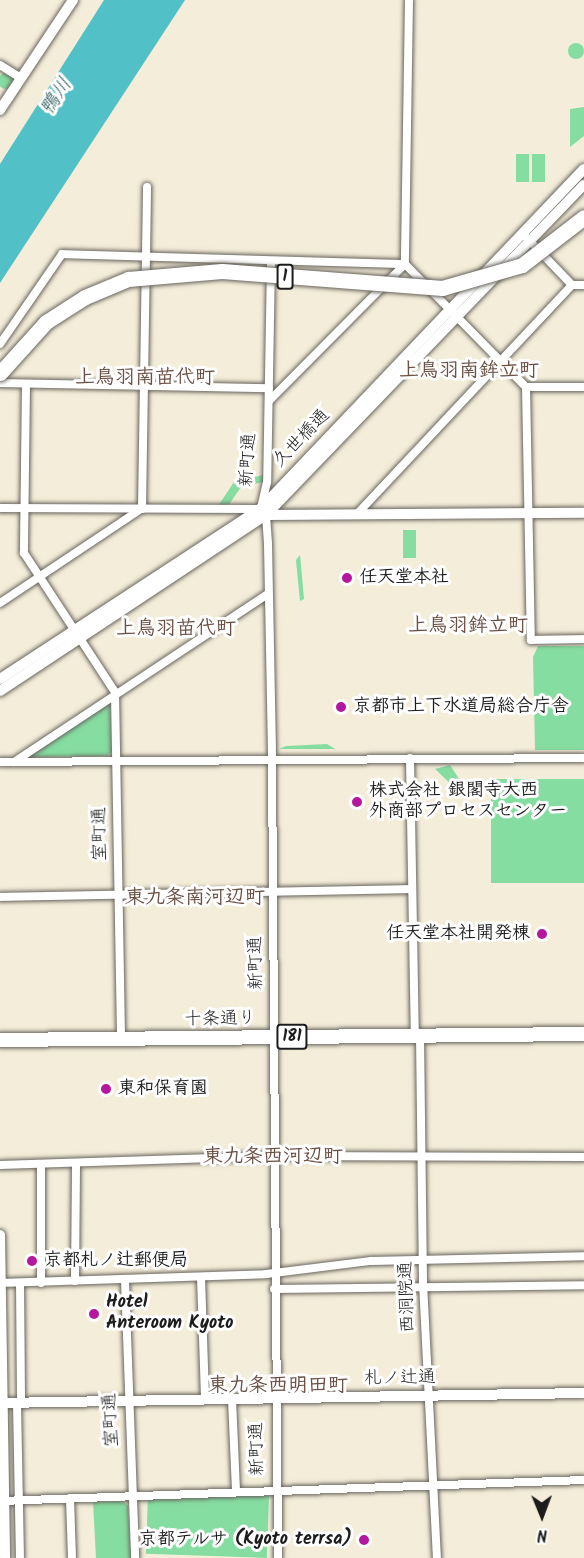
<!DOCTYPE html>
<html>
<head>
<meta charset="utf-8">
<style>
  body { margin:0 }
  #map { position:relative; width:584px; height:1558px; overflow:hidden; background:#f4edd9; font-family:Kalam,"Klee One",sans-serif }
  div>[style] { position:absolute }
  .green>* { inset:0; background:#86dda1; transform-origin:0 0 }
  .round { border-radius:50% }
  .water>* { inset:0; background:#52c0c7 }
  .roads { filter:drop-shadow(0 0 2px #68655e) drop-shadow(0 0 2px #68655e) }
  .minor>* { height:8px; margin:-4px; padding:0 4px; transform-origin:4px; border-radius:4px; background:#fff }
  .tertiary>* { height:10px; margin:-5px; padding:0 5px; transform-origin:5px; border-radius:5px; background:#fff }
  .primary>* { height:14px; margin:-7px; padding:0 7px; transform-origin:7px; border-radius:7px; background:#fff }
  .bridges { filter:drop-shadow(0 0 2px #68655e) drop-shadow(0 0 2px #68655e) }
  .motorway-bridge>* { height:15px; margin:-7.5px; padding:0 7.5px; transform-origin:7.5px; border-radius:7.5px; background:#fff }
  .dots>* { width:16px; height:16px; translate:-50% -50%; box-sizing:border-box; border:3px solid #fff; border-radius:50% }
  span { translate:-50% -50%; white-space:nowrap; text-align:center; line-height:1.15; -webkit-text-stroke:6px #fff; paint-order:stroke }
  .shield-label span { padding:2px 4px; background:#fff; border:2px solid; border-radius:4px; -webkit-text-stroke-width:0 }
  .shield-label { font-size:16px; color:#1c1c1c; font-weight:700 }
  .street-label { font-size:18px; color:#1c1c1c }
  .poi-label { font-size:18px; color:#1c1c1c; font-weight:700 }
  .left { translate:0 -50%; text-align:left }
  .right { translate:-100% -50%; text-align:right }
  .water-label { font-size:20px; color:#325e60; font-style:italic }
  .neighbourhood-label { font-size:20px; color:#6a4f43; font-weight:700 }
  .north { position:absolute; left:512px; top:1486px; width:60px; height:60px; -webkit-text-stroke:4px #fff; paint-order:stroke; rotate:179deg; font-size:16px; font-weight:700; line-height:24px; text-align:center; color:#1c1c1c }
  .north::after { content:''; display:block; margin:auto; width:21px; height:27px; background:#1c1c1c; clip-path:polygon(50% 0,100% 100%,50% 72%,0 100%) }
</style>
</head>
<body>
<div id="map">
  <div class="green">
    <div class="round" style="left:568px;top:43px;width:16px;height:16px"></div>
    <div class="round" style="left:-2px;top:73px;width:16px;height:16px"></div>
    <div style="clip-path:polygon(584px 107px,584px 136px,570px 147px,570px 109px)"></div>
    <div style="left:529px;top:154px;width:28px;height:13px;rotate:90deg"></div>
    <div style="left:532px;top:154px;width:13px;height:28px"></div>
    <div style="clip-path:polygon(263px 475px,263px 482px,241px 487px,228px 506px,218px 506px,234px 482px)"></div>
    <div style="left:403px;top:530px;width:13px;height:28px"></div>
    <div style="clip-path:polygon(300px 555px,304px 599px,300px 601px,296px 560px)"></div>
    <div style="clip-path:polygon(538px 646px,584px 646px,584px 750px,535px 750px,533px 657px)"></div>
    <div style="clip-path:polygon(105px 703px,110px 705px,112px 752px,107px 756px,32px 757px,29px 754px)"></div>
    <div style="clip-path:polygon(327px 744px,335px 749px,279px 749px,286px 746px)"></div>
    <div style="clip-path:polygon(450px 765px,461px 782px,455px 788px,435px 769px)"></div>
    <div style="left:584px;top:779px;width:104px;height:93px;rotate:90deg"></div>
    <div style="left:269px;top:1496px;width:62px;height:121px;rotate:92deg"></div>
    <div style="clip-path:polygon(123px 1501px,128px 1506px,131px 1558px,96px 1558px,93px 1502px)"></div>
  </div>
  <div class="water">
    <div style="clip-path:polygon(104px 0,185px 0,0 283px,0 164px)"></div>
  </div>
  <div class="roads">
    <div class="minor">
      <div style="left:409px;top:0;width:264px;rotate:90.9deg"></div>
      <div style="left:405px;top:264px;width:173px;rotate:45.5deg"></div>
      <div style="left:526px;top:387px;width:253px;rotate:88.9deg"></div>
      <div style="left:531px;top:640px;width:53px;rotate:-1.1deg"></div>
      <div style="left:0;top:65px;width:25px;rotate:32deg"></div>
      <div style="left:526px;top:237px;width:66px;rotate:46.2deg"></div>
      <div style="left:572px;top:285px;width:12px"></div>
      <div style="left:271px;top:262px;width:220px;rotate:91deg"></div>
      <div style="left:267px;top:482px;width:27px;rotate:103deg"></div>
      <div style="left:261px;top:508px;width:9px;rotate:54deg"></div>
      <div style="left:266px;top:515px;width:29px;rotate:86deg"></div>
      <div style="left:268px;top:544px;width:215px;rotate:88.9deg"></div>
      <div style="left:272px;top:759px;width:799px;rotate:89.57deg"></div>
      <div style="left:0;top:344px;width:109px;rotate:-55.4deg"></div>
      <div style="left:62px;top:254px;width:343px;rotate:1.7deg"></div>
      <div style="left:0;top:383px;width:269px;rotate:1.1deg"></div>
      <div style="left:26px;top:384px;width:169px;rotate:90.7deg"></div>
      <div style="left:24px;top:553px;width:166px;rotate:56.8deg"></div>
      <div style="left:115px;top:692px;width:347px;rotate:89deg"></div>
      <div style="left:526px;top:387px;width:58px"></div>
      <div style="left:269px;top:401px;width:192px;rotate:-45.2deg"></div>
      <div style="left:0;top:508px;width:257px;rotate:0.2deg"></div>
      <div style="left:142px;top:509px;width:322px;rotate:-89.1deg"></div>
      <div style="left:357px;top:514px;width:314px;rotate:-46.8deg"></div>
      <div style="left:0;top:603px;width:169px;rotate:-33.7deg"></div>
      <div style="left:410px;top:758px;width:278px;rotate:89deg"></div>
      <div style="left:0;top:762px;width:584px;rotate:-0.39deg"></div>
      <div style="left:14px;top:762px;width:305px;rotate:-33.5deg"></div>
      <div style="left:0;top:897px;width:411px;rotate:-1.1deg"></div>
      <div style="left:420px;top:1036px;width:247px;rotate:89.3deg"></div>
      <div style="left:423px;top:1283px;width:275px;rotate:87.1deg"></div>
      <div style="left:0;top:1165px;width:274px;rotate:-1.9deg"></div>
      <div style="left:274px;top:1156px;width:310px;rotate:0.2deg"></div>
      <div style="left:201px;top:1277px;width:122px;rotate:88.1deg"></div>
      <div style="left:125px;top:1280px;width:278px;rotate:87.9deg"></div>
      <div style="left:75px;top:1281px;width:118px;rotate:-89.5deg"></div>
      <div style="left:0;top:1283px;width:266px;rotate:-1.9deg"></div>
      <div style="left:266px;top:1274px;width:106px;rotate:-7.1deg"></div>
      <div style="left:371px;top:1261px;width:213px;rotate:-1.3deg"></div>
      <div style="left:20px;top:1283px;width:120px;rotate:89.5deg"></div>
      <div style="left:41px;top:1283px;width:119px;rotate:-90deg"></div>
      <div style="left:274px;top:1289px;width:310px;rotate:-0.7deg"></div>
      <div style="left:232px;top:1399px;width:93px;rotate:87.5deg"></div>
      <div style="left:17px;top:1403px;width:155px;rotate:88.9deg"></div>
      <div style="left:70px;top:1498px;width:60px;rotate:88.1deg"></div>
      <div style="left:0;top:1501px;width:584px;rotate:-2.06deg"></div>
    </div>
    <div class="tertiary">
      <div style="left:0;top:110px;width:132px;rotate:-56.4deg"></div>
      <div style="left:266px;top:515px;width:318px;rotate:-0.4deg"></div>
      <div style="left:0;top:679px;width:312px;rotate:-33.2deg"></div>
      <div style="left:261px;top:508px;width:468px;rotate:-46.4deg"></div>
      <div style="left:0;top:691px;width:319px;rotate:-33.5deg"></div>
      <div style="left:266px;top:515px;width:458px;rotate:-46.1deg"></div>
      <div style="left:0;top:1235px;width:323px;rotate:89.1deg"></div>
      <div style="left:0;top:1403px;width:584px;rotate:-0.98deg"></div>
    </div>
    <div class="primary">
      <div style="left:0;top:1040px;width:584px;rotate:-0.59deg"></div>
    </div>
  </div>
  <div class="bridges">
    <div class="motorway-bridge">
      <div style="left:0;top:373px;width:69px;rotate:-48deg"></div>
      <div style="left:46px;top:322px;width:46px;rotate:-32.7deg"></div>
      <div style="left:85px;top:297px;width:47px;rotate:-22.7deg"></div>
      <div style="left:128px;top:279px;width:94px;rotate:-4.9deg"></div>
      <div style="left:222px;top:271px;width:221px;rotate:4.4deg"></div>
      <div style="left:442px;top:288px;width:83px;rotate:-16deg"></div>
      <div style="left:522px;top:265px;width:78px;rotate:-37.7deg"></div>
    </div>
  </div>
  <div class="dots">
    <div style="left:347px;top:578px;background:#b5179e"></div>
    <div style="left:341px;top:707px;background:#b5179e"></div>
    <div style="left:357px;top:802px;background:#b5179e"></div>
    <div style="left:542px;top:934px;background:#b5179e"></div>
    <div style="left:106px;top:1089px;background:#b5179e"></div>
    <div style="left:32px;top:1261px;background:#b5179e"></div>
    <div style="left:94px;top:1314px;background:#b5179e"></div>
    <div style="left:364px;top:1540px;background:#b5179e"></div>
  </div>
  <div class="shield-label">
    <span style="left:285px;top:277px">1</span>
    <span style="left:292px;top:1037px">181</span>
  </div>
  <div class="street-label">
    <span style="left:302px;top:439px;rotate:-46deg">久世橋通</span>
    <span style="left:249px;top:460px;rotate:-86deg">新町通</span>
    <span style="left:101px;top:834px;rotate:-91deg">室町通</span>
    <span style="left:257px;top:963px;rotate:-91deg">新町通</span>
    <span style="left:220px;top:1020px;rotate:-1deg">十条通り</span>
    <span style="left:408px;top:1297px;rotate:-92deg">西洞院通</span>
    <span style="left:400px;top:1379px;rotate:-1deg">札ノ辻通</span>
    <span style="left:112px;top:1420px;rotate:-93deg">室町通</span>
    <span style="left:258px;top:1449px;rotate:-91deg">新町通</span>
  </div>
  <div class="poi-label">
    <span class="left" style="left:359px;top:578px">任天堂本社</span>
    <span class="left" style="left:353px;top:707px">京都市上下水道局総合庁舎</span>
    <span class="left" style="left:369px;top:802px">株式会社 銀閣寺大西<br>外商部プロセスセンター</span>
    <span class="right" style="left:530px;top:934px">任天堂本社開発棟</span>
    <span class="left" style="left:118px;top:1089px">東和保育園</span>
    <span class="left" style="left:44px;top:1261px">京都札ノ辻郵便局</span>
    <span class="left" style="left:106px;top:1314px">Hotel<br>Anteroom Kyoto</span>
    <span class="right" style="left:352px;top:1540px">京都テルサ (Kyoto terrsa)</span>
  </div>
  <div class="water-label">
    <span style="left:57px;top:97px;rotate:-56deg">鴨川</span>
  </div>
  <div class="neighbourhood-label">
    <span style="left:469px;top:371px">上鳥羽南鉾立町</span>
    <span style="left:145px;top:378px">上鳥羽南苗代町</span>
    <span style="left:468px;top:626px">上鳥羽鉾立町</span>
    <span style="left:176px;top:629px">上鳥羽苗代町</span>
    <span style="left:195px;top:898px">東九条南河辺町</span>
    <span style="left:273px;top:1157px">東九条西河辺町</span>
    <span style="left:278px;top:1386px">東九条西明田町</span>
  </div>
  <div class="north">N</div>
</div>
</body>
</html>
